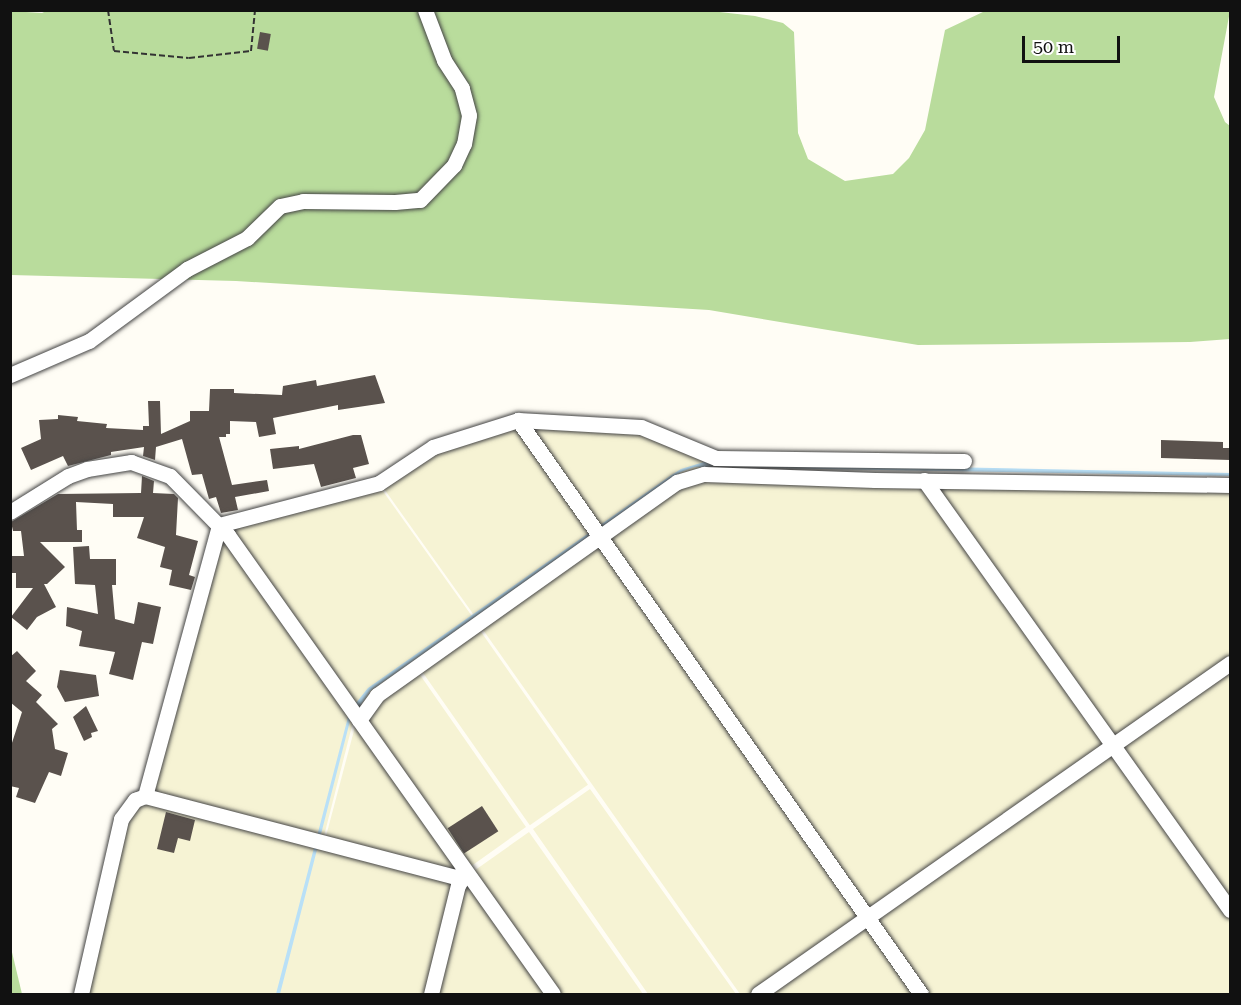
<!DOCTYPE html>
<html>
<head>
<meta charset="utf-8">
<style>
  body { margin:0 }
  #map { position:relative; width:1241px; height:1005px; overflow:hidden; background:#fffdf5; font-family:"Roboto Serif",serif }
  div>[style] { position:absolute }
  .farmland>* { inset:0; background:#f6f3d4; transform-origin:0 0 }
  .forest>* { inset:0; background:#b9dc9c }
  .water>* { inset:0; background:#b9e0f7 }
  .building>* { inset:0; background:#5a524d; transform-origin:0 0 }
  .path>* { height:2px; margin-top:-1px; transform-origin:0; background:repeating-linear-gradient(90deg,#333 0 6px,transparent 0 9px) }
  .roads { filter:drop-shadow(0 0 2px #444) drop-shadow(0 0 2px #444) }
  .minor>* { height:15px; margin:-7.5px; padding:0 7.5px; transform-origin:7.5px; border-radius:7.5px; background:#fff }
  span { translate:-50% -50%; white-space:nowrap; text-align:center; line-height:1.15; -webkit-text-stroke:6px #fff; paint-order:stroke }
  .frame { position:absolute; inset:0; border:12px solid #111; pointer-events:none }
  .scale { position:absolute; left:1022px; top:36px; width:98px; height:27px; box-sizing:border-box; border:3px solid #111; border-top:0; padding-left:8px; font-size:18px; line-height:21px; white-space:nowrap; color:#111; -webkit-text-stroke:4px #fff; paint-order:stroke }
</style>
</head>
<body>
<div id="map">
  <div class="farmland">
    <div style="clip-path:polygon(528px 423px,638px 429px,710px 459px,706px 468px,599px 532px)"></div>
    <div style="clip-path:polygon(513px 426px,596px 534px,476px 618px,382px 486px,430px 452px)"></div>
    <div style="clip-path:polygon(702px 479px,921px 484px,1107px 741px,871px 911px,605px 540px,683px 485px)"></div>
    <div style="clip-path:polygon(934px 485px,1230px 491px,1230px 659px,1117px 740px)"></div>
    <div style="clip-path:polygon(380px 487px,474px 619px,358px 714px,229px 524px)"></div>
    <div style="clip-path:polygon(219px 534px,354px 718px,323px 840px,149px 794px)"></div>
    <div style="clip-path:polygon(601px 543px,863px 915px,754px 994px,740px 994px,481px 627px)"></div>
    <div style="left:479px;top:629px;width:190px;height:71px;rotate:55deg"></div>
    <div style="clip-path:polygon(1230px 664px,1230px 906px,1119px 749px)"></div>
    <div style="clip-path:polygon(418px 672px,526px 827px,470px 867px,364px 722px,375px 705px)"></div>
    <div style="clip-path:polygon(356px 723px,459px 873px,325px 840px)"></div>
    <div style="clip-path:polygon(1108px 750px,1230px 914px,1230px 994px,925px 994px,873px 916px)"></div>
    <div style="clip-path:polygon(590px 789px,627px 841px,736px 994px,648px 994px,533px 829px)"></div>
    <div style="clip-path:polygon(142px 800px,455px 880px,428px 994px,87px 994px,123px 825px)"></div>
    <div style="clip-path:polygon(529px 832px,643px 994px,556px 994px,471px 873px)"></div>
    <div style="clip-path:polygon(468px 883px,548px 994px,432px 994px,459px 887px)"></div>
    <div style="clip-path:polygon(866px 922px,920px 994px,761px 994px)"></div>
  </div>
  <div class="forest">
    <div style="clip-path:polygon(48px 10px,702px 10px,755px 16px,783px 23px,794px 32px,798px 133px,808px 159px,845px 181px,893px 174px,909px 158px,925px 130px,945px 30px,985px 11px,1230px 11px,1214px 97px,1225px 122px,1230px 126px,1230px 339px,1190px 342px,918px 345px,709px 310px,236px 281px,11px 275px,10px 11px,42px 13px)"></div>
    <div style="clip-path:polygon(10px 948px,11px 948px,22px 994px,11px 994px)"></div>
  </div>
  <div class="water">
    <div style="clip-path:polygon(704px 462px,1230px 473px,1230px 476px,708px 467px,695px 467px,681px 472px,370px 691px,350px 721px,280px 994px,276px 994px,348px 717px,356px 703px,368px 688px,670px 476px,681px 469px)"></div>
  </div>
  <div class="building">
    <div style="left:260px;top:32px;width:11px;height:17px;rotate:10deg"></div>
    <div style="clip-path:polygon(375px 375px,385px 403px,338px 410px,338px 405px,273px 418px,276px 434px,259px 437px,256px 422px,230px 421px,230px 434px,226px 434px,226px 437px,219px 437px,232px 485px,267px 480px,269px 491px,235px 497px,238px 510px,221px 513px,216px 497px,209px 499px,202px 474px,192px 475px,182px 439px,156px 447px,155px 460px,143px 456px,144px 447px,111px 452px,111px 455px,68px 466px,63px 456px,31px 470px,21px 448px,41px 439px,39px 420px,58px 419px,58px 415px,78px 417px,77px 421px,107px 424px,106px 428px,143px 430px,143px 426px,149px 426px,148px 401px,160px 401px,161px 434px,190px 421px,190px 411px,209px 411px,210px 389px,234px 389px,234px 393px,282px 395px,283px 386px,316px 380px,317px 386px)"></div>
    <div style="clip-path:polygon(353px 435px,361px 435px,369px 464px,353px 468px,356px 478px,321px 487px,314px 464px,273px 469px,270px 449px,299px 446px,299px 449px)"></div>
    <div style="clip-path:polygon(1161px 440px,1223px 442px,1223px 448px,1230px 448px,1230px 460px,1161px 458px)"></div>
    <div style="clip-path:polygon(142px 476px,154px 481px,153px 493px,174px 494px,178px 498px,176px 535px,198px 541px,189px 575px,195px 577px,191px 590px,169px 585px,172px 570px,160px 567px,165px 547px,137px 538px,144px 517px,113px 517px,113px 504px,76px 502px,77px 530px,82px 530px,82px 542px,40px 542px,65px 567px,47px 584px,44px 584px,56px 607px,37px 617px,27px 630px,11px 617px,33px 588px,16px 588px,16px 573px,10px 573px,10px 556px,24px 556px,21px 531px,13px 531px,11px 522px,58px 494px,141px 493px)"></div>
    <div style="clip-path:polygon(89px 546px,90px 559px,116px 559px,116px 585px,112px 585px,115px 619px,134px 624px,138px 602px,161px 607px,153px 644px,142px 642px,133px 680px,109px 674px,115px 652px,79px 646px,82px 631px,66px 626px,67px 607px,98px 614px,95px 585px,75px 584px,73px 547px)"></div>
    <div style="clip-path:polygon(17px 651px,36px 671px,26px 681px,42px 695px,36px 702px,58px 724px,52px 729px,55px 749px,68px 753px,61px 776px,49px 772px,35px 803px,16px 797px,19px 788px,10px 786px,10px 749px,22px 712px,10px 702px,10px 657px)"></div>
    <div style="clip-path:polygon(60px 670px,96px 675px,99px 696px,65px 702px,57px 687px)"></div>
    <div style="clip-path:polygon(86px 706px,98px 731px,91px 733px,92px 737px,84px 741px,73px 717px)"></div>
    <div style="left:482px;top:806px;width:30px;height:41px;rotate:57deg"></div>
    <div style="clip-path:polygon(166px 812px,195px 820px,190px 841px,178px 838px,174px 853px,157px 849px)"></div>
  </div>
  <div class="path">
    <div style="left:108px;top:10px;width:41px;rotate:81.7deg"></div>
    <div style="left:114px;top:51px;width:75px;rotate:5.3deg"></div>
    <div style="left:189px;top:58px;width:62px;rotate:-6.4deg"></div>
    <div style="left:251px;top:51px;width:41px;rotate:-84.4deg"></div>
  </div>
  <div class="roads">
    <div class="minor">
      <div style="left:10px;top:375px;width:86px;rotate:-23.3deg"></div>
      <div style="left:89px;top:341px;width:122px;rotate:-36.3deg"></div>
      <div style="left:187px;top:269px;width:68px;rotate:-27.3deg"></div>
      <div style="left:247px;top:238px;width:46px;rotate:-44.1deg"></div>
      <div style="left:280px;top:206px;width:24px;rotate:-12deg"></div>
      <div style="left:303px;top:201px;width:92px;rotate:0.6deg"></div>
      <div style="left:395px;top:202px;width:25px;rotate:-5deg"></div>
      <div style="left:420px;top:200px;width:49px;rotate:-45.8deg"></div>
      <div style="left:454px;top:165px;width:23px;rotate:-65deg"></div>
      <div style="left:464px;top:144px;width:29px;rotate:-80deg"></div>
      <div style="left:469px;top:115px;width:28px;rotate:-105deg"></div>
      <div style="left:462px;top:88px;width:33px;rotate:-123deg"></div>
      <div style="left:444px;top:60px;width:53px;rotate:-110.8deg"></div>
      <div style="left:518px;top:420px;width:701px;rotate:54.93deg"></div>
      <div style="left:924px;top:480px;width:528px;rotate:54.56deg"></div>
      <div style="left:10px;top:512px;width:68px;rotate:-31.8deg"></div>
      <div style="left:68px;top:476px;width:20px;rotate:-20deg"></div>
      <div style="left:87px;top:469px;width:45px;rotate:-9deg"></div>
      <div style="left:131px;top:462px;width:41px;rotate:19.7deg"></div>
      <div style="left:170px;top:476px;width:83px;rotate:45.5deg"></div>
      <div style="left:228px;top:535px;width:562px;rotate:54.7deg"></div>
      <div style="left:219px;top:525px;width:165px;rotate:-14.7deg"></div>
      <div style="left:379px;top:483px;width:65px;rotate:-33.7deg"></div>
      <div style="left:433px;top:447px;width:89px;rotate:-17.6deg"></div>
      <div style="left:518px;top:420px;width:123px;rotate:3.3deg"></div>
      <div style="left:641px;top:427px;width:81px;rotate:22.5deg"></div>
      <div style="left:716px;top:458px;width:248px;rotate:0.7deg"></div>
      <div style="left:359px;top:720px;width:31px;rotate:-54deg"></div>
      <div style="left:377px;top:695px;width:368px;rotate:-35.4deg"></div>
      <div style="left:677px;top:482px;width:28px;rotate:-17deg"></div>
      <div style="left:704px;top:474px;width:171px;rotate:2deg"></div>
      <div style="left:875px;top:480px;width:355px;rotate:0.8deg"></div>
      <div style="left:145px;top:796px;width:281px;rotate:-74.7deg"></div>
      <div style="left:81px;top:994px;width:180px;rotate:-77.1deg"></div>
      <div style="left:121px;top:819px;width:24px;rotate:-54deg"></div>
      <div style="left:135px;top:800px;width:11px;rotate:-22deg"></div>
      <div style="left:145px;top:796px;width:320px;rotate:14.6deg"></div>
      <div style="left:455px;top:877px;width:12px;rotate:-20deg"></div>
      <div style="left:431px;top:994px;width:112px;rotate:-76.1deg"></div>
      <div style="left:458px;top:885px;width:14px;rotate:-56deg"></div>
      <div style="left:758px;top:994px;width:576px;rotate:-35.04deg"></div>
    </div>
  </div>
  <div class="frame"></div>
  <div class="scale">50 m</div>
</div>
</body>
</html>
